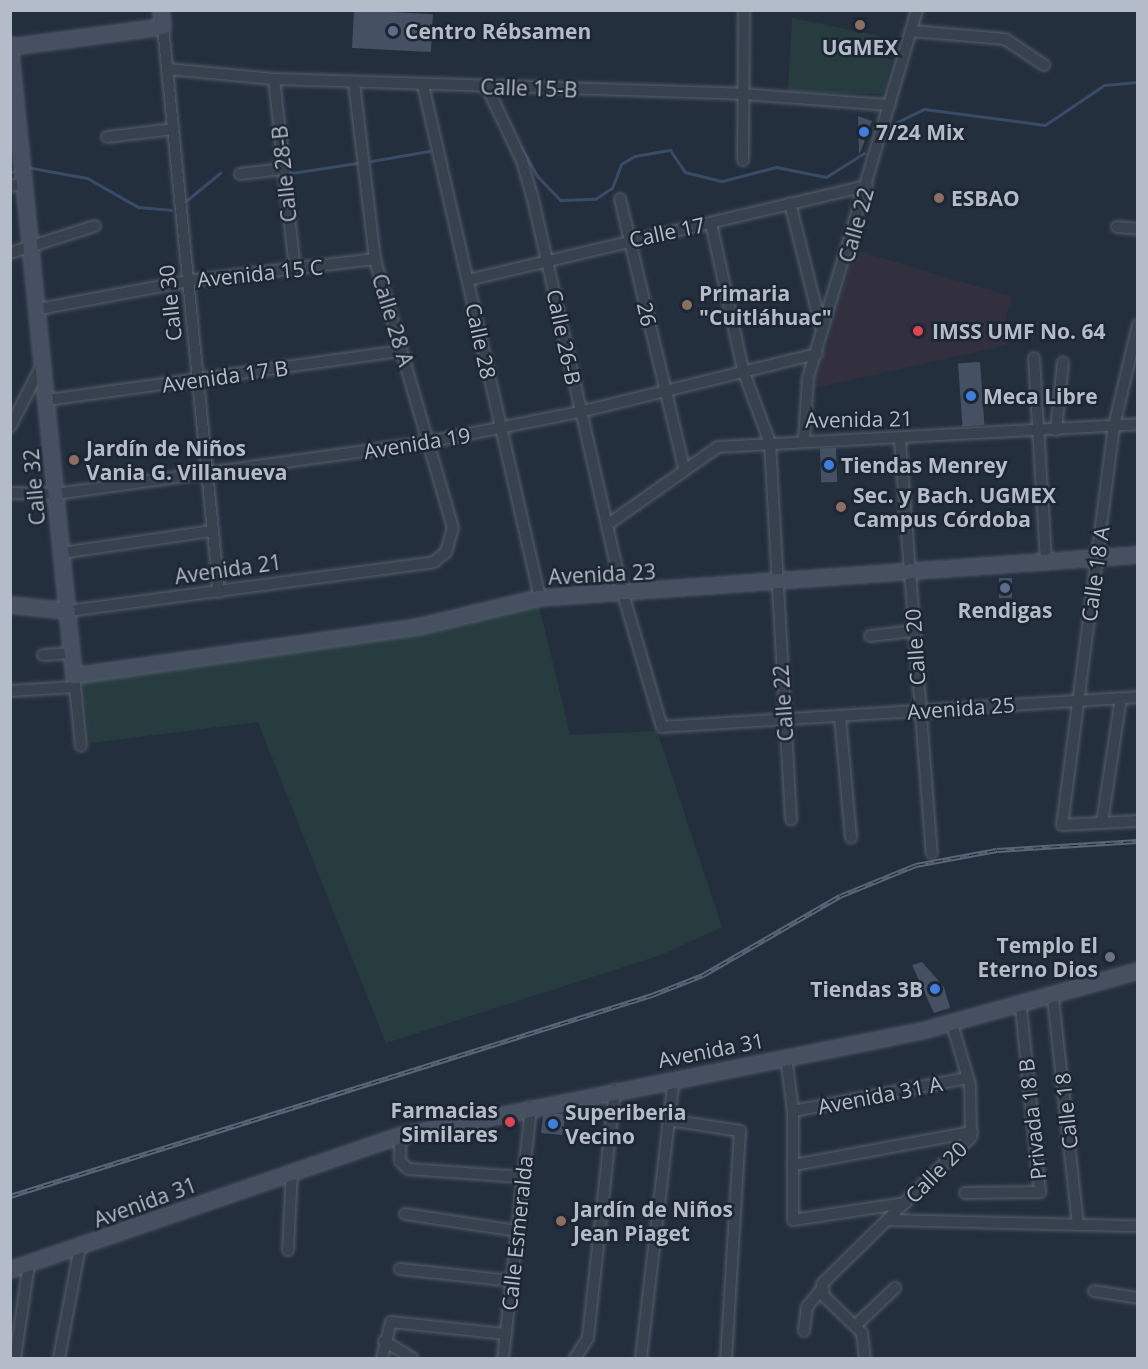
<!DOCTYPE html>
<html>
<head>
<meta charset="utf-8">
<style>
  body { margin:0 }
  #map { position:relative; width:1148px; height:1369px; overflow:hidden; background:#242f3e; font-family:"Open Sans",sans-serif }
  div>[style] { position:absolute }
  .medical>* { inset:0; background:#32303f }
  .green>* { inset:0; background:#263c3f }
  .stream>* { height:3px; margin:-1.5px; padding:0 1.5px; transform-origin:1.5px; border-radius:1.5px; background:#394c67 }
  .building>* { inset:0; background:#455162; transform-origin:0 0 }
  .roads { filter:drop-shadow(0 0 2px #565f6c) drop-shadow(0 0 2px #565f6c) }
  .street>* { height:10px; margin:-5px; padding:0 5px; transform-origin:5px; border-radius:5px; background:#38414e }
  .secondary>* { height:14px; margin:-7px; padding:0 7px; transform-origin:7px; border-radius:7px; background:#465061 }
  .rail>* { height:5px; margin-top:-2.5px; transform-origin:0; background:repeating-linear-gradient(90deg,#1d2633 0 9px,#5a6575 0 18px); box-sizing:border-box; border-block:2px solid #5a6575 }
  .dots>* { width:16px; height:16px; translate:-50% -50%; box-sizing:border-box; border:3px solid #1d2633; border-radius:50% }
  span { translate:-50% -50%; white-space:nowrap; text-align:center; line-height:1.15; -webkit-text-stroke:5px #1d2633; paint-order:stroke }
  .poi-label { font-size:21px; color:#b4bcc9; font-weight:700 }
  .left { translate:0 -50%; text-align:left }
  .right { translate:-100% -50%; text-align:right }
  .street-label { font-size:21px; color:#b4bcc9 }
  .frame { position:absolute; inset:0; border:12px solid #b4bcc9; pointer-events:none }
</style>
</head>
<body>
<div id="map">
  <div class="medical">
    <div style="clip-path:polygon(855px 250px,1012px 297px,1006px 317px,1007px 345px,814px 388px)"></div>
  </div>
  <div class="green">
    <div style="clip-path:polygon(792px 18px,884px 37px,878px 55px,892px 60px,883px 94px,788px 92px)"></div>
    <div style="clip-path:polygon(538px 601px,570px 735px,657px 731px,722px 927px,661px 955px,386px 1043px,258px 722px,90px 743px,82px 678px)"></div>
  </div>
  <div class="stream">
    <div style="left:889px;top:126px;width:39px;rotate:-26deg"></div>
    <div style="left:924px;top:109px;width:122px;rotate:7.5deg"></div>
    <div style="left:1045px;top:125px;width:71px;rotate:-34.1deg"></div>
    <div style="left:1104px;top:85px;width:34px;rotate:-5deg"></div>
    <div style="left:520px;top:146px;width:36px;rotate:60deg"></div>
    <div style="left:538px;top:177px;width:32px;rotate:46deg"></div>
    <div style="left:560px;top:200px;width:35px;rotate:-2deg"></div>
    <div style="left:595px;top:199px;width:20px;rotate:-33deg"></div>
    <div style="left:612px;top:188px;width:26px;rotate:-69deg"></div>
    <div style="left:621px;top:164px;width:16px;rotate:-30deg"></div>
    <div style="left:635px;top:156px;width:36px;rotate:-10deg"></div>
    <div style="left:670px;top:150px;width:27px;rotate:56deg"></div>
    <div style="left:685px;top:172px;width:38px;rotate:14deg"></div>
    <div style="left:722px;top:181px;width:56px;rotate:-14.5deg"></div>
    <div style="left:776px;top:167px;width:51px;rotate:11.3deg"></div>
    <div style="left:826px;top:177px;width:45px;rotate:-32.3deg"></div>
    <div style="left:371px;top:161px;width:59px;rotate:-9.8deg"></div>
    <div style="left:26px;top:167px;width:62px;rotate:10.2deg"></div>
    <div style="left:87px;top:178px;width:59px;rotate:29.6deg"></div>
    <div style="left:138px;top:207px;width:33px;rotate:5deg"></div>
    <div style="left:10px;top:173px;width:11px;rotate:-27deg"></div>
    <div style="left:291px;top:173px;width:67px;rotate:-8.6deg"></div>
    <div style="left:187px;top:200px;width:43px;rotate:-39.3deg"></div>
  </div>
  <div class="building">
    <div style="left:354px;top:10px;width:79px;height:38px;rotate:3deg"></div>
    <div style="clip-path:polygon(858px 116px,872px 121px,860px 153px,859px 153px)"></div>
    <div style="left:980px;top:362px;width:63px;height:22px;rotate:86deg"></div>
    <div style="left:836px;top:448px;width:34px;height:16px;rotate:88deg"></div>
    <div style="left:999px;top:578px;width:13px;height:20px"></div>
    <div style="clip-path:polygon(922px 962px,944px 987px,950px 1008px,934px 1013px,912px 965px)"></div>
    <div style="clip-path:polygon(557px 1114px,566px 1114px,562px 1135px,541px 1133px,543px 1116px)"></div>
  </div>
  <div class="roads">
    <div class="street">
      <div style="left:163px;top:27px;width:568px;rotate:84.34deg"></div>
      <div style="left:912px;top:31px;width:93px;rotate:4.9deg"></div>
      <div style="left:1005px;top:39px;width:47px;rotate:33.7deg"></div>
      <div style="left:168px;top:69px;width:106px;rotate:5.4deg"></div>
      <div style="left:274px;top:79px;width:468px;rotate:1.8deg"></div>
      <div style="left:742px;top:94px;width:148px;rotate:4.3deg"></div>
      <div style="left:274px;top:79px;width:191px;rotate:83.7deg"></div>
      <div style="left:423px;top:85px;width:526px;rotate:77.15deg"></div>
      <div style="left:487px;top:87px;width:82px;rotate:64.7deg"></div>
      <div style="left:522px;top:161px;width:35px;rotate:74deg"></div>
      <div style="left:532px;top:195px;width:409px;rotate:77.2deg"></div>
      <div style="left:623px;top:594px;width:139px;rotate:73.7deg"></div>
      <div style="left:662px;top:727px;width:477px;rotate:-3.6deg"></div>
      <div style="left:107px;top:137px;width:67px;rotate:-6.8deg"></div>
      <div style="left:743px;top:160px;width:150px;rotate:-89.6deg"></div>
      <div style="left:240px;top:174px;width:43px;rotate:-6.6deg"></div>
      <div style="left:10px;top:186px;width:15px;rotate:-11deg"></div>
      <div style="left:620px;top:199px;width:276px;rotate:76.6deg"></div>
      <div style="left:790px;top:203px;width:132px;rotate:76deg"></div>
      <div style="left:711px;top:223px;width:150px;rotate:77.7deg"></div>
      <div style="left:743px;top:370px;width:78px;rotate:69.7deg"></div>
      <div style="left:770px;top:443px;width:377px;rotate:86.8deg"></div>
      <div style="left:1117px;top:227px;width:21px;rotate:5deg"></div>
      <div style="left:10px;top:253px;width:89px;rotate:-17.6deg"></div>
      <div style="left:468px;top:280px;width:410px;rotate:-13.3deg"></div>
      <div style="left:39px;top:309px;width:152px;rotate:-10.6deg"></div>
      <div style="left:188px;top:281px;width:188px;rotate:-6.7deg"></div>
      <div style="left:1138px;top:325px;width:104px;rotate:103.4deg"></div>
      <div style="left:1114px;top:426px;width:402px;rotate:97.4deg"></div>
      <div style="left:1062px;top:825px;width:76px;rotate:-3deg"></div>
      <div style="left:1034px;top:358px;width:204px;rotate:86.6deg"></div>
      <div style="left:47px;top:400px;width:358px;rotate:-7.9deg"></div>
      <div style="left:10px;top:427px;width:72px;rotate:-62.7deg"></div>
      <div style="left:1056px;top:430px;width:68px;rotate:-84.1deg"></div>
      <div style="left:804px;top:440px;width:62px;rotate:-86.3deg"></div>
      <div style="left:808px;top:378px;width:384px;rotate:-73.5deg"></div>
      <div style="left:900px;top:441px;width:413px;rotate:85.6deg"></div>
      <div style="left:10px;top:493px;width:45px;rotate:1.3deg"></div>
      <div style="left:55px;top:494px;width:377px;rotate:-7.9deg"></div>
      <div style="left:428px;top:442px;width:155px;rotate:-11.2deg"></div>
      <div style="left:580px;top:412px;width:244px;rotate:-13.8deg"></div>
      <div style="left:607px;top:525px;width:136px;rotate:-35.1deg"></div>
      <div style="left:718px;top:447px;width:421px;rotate:-3.1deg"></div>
      <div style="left:61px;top:553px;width:153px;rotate:-8.3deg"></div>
      <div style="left:68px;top:611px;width:369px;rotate:-7.6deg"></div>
      <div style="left:434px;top:562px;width:16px;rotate:-40deg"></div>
      <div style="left:446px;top:552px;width:25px;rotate:-74deg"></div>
      <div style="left:453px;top:528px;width:280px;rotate:-106.2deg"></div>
      <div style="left:375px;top:259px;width:178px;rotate:-96.8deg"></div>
      <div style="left:870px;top:636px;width:44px;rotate:-6.5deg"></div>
      <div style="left:43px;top:655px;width:29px;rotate:-4deg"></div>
      <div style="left:74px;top:676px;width:70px;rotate:84.3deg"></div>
      <div style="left:10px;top:691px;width:64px;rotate:-3.6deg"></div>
      <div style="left:840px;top:717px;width:121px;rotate:84.8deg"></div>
      <div style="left:1102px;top:823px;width:126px;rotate:-81.4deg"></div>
      <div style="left:1053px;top:998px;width:228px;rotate:83.7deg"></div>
      <div style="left:786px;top:1057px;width:54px;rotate:82.6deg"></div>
      <div style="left:793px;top:1111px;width:109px;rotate:90deg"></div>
      <div style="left:793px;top:1220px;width:114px;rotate:-8.6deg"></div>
      <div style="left:793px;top:1111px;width:178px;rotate:-10.7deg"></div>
      <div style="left:669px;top:1120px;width:72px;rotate:8.8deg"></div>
      <div style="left:740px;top:1131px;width:227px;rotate:93.5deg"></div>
      <div style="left:400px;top:1136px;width:25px;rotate:90deg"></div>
      <div style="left:400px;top:1161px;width:11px;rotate:45deg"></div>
      <div style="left:408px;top:1169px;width:114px;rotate:4deg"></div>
      <div style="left:794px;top:1165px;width:181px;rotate:-10.5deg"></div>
      <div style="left:965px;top:1193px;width:75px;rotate:-0.8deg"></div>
      <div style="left:1040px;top:1192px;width:186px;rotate:-95.9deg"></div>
      <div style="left:405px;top:1214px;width:113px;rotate:8.6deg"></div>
      <div style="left:887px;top:1220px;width:251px;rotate:1.4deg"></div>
      <div style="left:288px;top:1250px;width:78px;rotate:-87.1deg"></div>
      <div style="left:400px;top:1269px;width:113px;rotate:6.1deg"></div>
      <div style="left:1094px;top:1291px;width:45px;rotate:9deg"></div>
      <div style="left:856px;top:1325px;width:54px;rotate:-43.5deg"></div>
      <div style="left:804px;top:1331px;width:24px;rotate:-83deg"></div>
      <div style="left:807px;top:1307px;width:22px;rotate:-51deg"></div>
      <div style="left:384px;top:1341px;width:33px;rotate:31deg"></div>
      <div style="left:15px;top:1358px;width:95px;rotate:-81.5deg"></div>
      <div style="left:59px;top:1358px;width:113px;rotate:-79.3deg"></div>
      <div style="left:382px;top:1358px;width:37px;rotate:-76deg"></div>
      <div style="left:391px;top:1322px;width:116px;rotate:6deg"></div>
      <div style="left:503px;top:1358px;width:253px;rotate:-83.6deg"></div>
      <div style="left:575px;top:1358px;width:24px;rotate:-57deg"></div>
      <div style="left:588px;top:1338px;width:250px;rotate:-83.8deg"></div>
      <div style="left:641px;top:1358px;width:281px;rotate:-83.3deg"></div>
      <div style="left:865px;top:1358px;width:25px;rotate:-97deg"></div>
      <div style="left:862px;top:1333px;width:53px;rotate:-135.8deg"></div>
      <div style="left:824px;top:1296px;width:12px;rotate:-99deg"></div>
      <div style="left:822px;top:1284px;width:209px;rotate:-44.6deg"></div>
      <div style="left:971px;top:1137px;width:52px;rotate:-91.1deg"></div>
      <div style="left:970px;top:1085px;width:64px;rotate:-106.4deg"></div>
    </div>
    <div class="secondary">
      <div style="left:10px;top:45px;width:634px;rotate:84.21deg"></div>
      <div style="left:74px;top:676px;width:347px;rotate:-8.1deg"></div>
      <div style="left:418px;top:627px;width:125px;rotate:-13.4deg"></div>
      <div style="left:540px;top:598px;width:600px;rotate:-4.11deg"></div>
      <div style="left:11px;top:47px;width:153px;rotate:-7.5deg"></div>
      <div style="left:163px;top:27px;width:17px;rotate:-97deg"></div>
      <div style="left:10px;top:605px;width:58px;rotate:5.9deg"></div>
      <div style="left:10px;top:1270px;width:412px;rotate:-19deg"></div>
      <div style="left:400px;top:1136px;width:532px;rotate:-11.37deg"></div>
      <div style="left:922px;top:1031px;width:224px;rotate:-15.5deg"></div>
    </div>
  </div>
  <div class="rail">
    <div style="left:10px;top:1196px;width:673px;rotate:-17.38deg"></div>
    <div style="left:652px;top:995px;width:55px;rotate:-21.4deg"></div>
    <div style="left:703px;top:975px;width:158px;rotate:-30deg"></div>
    <div style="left:840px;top:896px;width:82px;rotate:-22.2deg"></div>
    <div style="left:916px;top:865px;width:82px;rotate:-10.5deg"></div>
    <div style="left:997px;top:850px;width:141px;rotate:-3.7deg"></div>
  </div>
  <div class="dots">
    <div style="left:860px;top:25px;background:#8d6e63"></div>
    <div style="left:393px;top:31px;background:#5c6f8a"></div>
    <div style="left:864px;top:132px;background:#3f7fe0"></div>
    <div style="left:939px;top:198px;background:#8d6e63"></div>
    <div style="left:687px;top:305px;background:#8d6e63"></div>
    <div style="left:918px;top:331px;background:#e0444e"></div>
    <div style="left:971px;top:396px;background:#3f7fe0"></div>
    <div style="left:74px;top:460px;background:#8d6e63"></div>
    <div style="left:829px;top:465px;background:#3f7fe0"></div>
    <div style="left:841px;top:507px;background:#8d6e63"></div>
    <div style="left:1005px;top:588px;background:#5c6f8a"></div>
    <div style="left:1110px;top:957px;background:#6b7280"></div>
    <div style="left:935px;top:989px;background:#3f7fe0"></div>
    <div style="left:510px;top:1122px;background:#e0444e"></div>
    <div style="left:553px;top:1124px;background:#3f7fe0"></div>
    <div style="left:561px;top:1221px;background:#8d6e63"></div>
  </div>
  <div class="poi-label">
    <span class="left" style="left:405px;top:31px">Centro Rébsamen</span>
    <span style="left:860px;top:47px">UGMEX</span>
    <span class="left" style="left:876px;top:132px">7/24 Mix</span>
    <span class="left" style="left:951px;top:198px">ESBAO</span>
    <span class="left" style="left:699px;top:305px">Primaria<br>"Cuitláhuac"</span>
    <span class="left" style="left:932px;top:331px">IMSS UMF No. 64</span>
    <span class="left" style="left:983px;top:396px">Meca Libre</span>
    <span class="left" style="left:86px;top:460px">Jardín de Niños<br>Vania G. Villanueva</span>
    <span class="left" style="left:841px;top:465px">Tiendas Menrey</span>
    <span class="left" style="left:853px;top:507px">Sec. y Bach. UGMEX<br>Campus Córdoba</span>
    <span style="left:1005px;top:610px">Rendigas</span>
    <span class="right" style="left:1098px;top:957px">Templo El<br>Eterno Dios</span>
    <span class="right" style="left:923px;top:989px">Tiendas 3B</span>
    <span class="right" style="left:498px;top:1122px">Farmacias<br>Similares</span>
    <span class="left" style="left:565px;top:1124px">Superiberia<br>Vecino</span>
    <span class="left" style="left:573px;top:1221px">Jardín de Niños<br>Jean Piaget</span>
  </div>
  <div class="street-label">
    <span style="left:529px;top:88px;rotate:2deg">Calle 15-B</span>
    <span style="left:284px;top:174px;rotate:-96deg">Calle 28-B</span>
    <span style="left:856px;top:225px;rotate:-74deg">Calle 22</span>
    <span style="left:667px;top:232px;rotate:-12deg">Calle 17</span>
    <span style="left:260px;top:273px;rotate:-6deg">Avenida 15 C</span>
    <span style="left:170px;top:303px;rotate:-96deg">Calle 30</span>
    <span style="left:647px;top:314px;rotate:78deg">26</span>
    <span style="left:393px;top:320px;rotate:73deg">Calle 28 A</span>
    <span style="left:564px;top:337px;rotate:78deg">Calle 26-B</span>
    <span style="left:481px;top:341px;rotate:78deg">Calle 28</span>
    <span style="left:225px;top:376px;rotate:-8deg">Avenida 17 B</span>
    <span style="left:859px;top:419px;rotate:-1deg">Avenida 21</span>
    <span style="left:417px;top:443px;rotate:-9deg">Avenida 19</span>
    <span style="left:34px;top:487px;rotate:-95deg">Calle 32</span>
    <span style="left:228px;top:569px;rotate:-8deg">Avenida 21</span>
    <span style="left:602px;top:574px;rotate:-3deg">Avenida 23</span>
    <span style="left:1095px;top:574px;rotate:-82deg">Calle 18 A</span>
    <span style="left:915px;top:647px;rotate:-94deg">Calle 20</span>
    <span style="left:783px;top:703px;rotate:-94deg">Calle 22</span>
    <span style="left:961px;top:708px;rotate:-4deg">Avenida 25</span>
    <span style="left:711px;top:1050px;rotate:-11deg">Avenida 31</span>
    <span style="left:880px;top:1095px;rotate:-11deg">Avenida 31 A</span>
    <span style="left:1066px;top:1111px;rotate:-96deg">Calle 18</span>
    <span style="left:1032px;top:1119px;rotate:-96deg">Privada 18 B</span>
    <span style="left:936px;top:1172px;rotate:-45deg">Calle 20</span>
    <span style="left:145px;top:1202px;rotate:-20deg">Avenida 31</span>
    <span style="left:517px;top:1233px;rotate:-84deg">Calle Esmeralda</span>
  </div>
  <div class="frame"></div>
</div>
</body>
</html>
